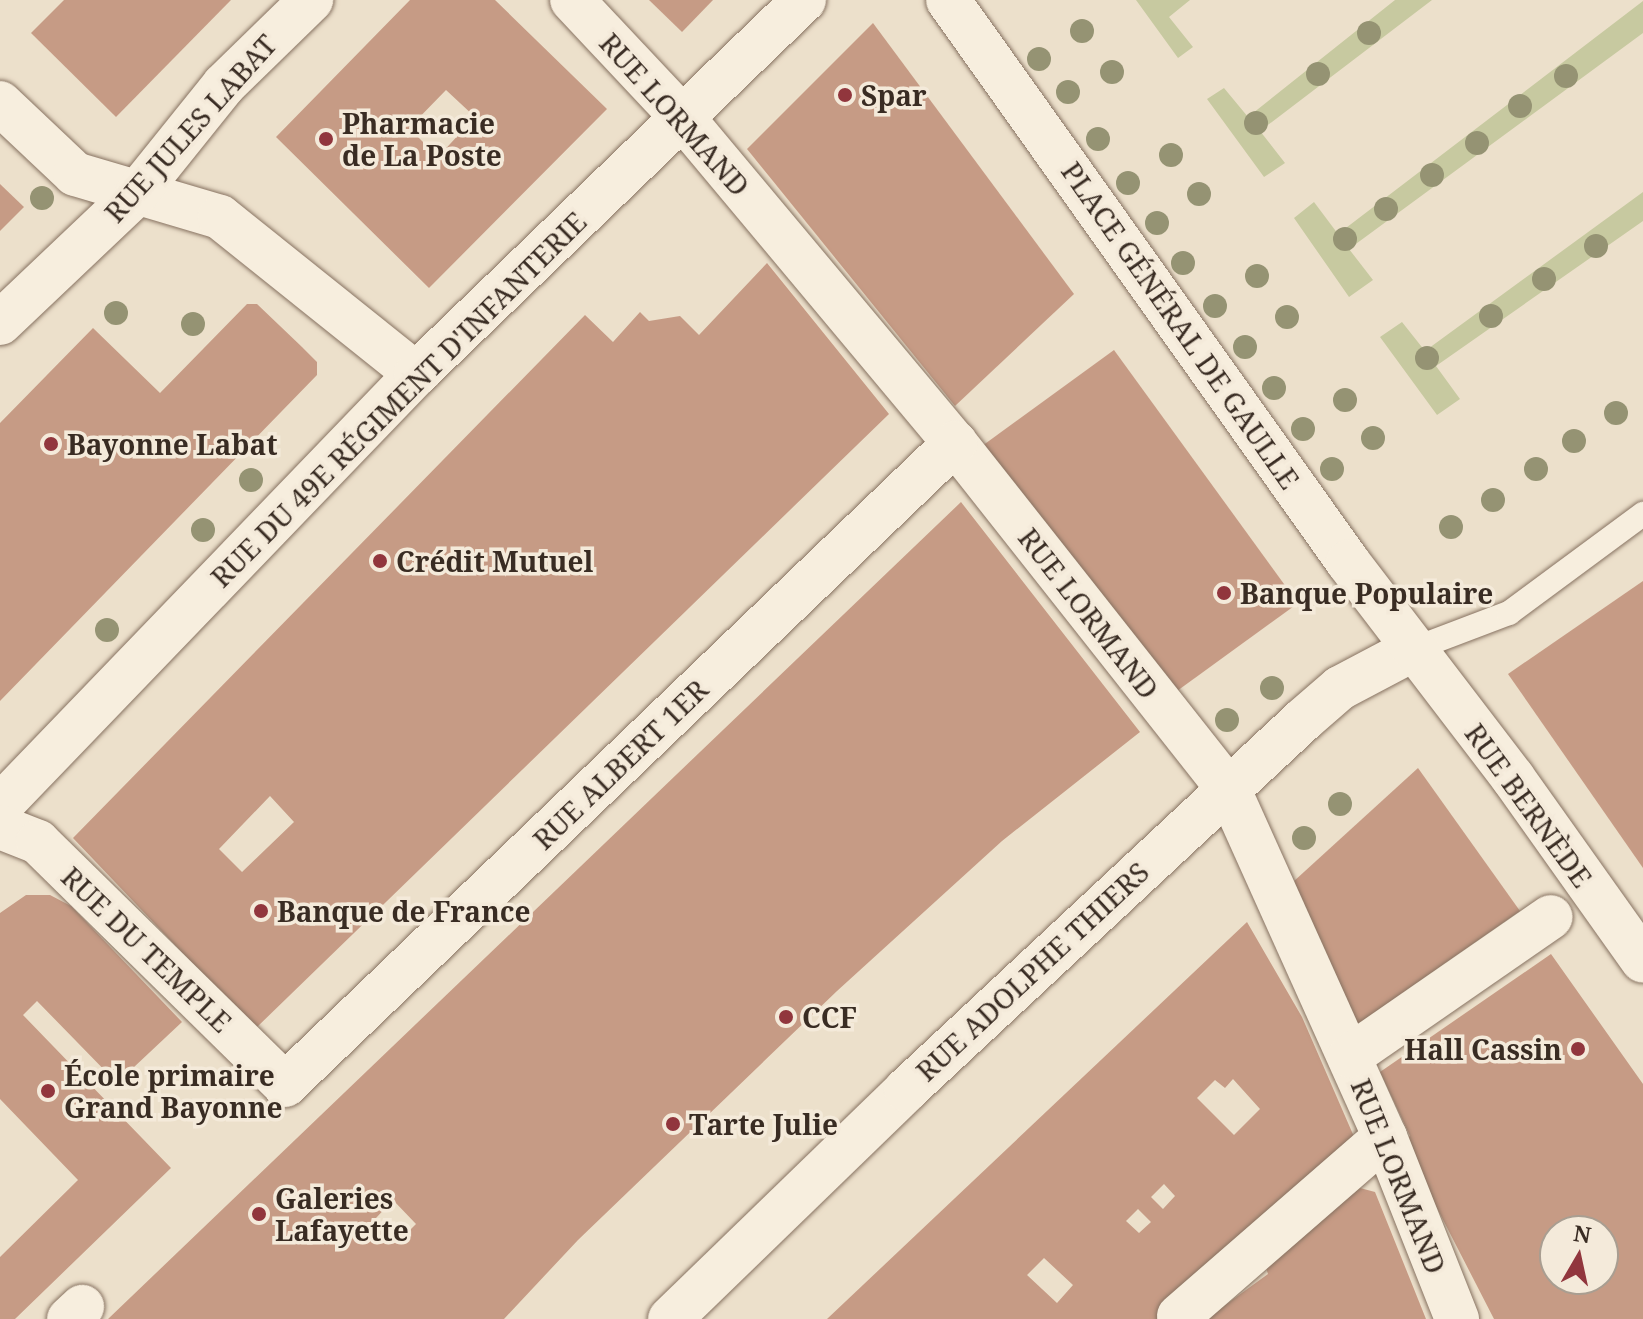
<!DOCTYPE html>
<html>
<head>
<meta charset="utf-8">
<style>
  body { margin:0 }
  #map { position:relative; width:1643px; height:1319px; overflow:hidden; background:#ece0cb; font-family:"Noto Serif",serif }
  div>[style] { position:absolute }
  .green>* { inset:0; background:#c7c9a0 }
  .building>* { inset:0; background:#c69b85; transform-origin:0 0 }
  .roads { filter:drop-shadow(0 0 2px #877261) drop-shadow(0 0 2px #877261) }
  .lane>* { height:24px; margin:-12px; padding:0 12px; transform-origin:12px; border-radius:12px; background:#f7eede }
  .street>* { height:44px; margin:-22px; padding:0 22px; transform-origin:22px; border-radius:22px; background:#f7eede }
  .secondary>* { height:44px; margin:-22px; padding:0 22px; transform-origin:22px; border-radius:22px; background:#f7eede }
  .trees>* { width:24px; height:24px; margin:-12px; border-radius:50%; background:#959373 }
  .dots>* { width:22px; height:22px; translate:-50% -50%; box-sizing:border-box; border:4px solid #f4eada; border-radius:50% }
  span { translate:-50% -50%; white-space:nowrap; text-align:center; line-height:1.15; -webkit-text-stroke:7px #f4eada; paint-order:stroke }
  .poi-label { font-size:28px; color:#392c23; font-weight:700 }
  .left { translate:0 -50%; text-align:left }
  .right { translate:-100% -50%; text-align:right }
  .street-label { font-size:28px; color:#392c23 }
  .north { position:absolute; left:1539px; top:1215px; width:80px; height:80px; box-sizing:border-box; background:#f4eada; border:2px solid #a99e91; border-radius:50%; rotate:9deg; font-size:22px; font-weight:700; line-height:32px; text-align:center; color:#392c23 }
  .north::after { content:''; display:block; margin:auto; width:28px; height:36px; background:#91363d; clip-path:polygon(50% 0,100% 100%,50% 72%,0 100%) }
</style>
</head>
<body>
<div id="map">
  <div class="green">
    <div style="clip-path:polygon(1136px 0,1190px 0,1169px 17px,1193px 47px,1178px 58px)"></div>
    <div style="clip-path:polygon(1395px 0,1432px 0,1260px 131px,1285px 163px,1264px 177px,1207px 99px,1224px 88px,1248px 117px)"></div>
    <div style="clip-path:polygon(1643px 1px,1643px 33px,1349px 249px,1373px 280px,1349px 297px,1294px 218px,1314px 202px,1338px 234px)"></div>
    <div style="clip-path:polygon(1643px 192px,1643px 221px,1436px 366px,1460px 399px,1437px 415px,1380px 337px,1402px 322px,1425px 351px)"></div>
  </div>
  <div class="building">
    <div style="clip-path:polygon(64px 0,231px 0,116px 117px,31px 33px)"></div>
    <div style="clip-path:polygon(evenodd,410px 0,495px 0,607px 109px,429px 288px,276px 137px,410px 0,446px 90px,475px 117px,438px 157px,409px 128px,446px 90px)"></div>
    <div style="clip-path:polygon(649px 0,713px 0,682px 32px)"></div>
    <div style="clip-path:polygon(873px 23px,1074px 294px,955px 406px,747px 149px)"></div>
    <div style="clip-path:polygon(0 184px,24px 207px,0 231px)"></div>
    <div style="clip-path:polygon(evenodd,767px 263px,889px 414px,255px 1029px,73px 838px,585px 315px,613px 342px,640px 312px,649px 321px,680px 316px,699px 335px,767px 263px,270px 796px,294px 822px,242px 872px,219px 849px,270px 796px)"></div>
    <div style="clip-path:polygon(247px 304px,257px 304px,302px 347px,317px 362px,317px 375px,0 701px,0 423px,93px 328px,160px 393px)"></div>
    <div style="left:1114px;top:350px;width:313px;height:161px;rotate:54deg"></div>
    <div style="clip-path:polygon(evenodd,961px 502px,1140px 732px,1002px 841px,837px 991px,578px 1240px,504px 1319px,108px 1319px,961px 502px,393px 1200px,416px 1224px,399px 1241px,376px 1218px,393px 1200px)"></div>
    <div style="clip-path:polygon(1643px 581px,1643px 868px,1508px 674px)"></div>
    <div style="clip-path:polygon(1418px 768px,1520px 911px,1358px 1024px,1293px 882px)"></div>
    <div style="clip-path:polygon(26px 895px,50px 895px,71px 906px,182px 1022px,117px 1083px,37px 1001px,23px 1015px,171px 1168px,15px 1319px,0 1319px,0 1257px,78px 1180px,0 1099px,0 913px)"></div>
    <div style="clip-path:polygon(evenodd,1247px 922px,1302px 1017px,1355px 1139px,1172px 1319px,827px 1319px,1247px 922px,1233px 1079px,1260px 1109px,1234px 1135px,1197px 1098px,1215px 1080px,1225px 1088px,1233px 1079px,1247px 922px,1164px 1184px,1175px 1196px,1163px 1209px,1151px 1197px,1164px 1184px,1247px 922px,1138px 1209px,1151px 1222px,1139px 1233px,1126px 1221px,1138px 1209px,1247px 922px,1044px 1258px,1073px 1285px,1057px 1303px,1027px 1275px,1044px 1258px)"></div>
    <div style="clip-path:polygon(evenodd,1551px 954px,1643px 1084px,1643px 1319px,1494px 1319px,1402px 1140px,1410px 1136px,1380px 1072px,1551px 954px,1555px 1231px,1603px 1231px,1603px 1279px,1555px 1279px,1555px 1231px)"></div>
    <div style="clip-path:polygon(1360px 1188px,1375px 1192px,1426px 1319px,1206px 1319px,1268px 1274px,1265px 1265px)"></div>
  </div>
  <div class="roads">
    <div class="lane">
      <div style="left:1414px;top:649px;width:102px;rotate:-20.8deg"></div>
      <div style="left:1509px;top:613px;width:167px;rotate:-36.5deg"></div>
    </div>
    <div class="street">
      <div style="left:572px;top:0;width:161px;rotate:46.8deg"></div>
      <div style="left:682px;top:117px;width:425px;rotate:50.1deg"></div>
      <div style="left:955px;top:443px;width:442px;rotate:51.7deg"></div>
      <div style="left:1229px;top:790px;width:380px;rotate:65.8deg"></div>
      <div style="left:1385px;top:1137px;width:196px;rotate:68.4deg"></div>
      <div style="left:0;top:103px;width:103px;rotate:43.4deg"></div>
      <div style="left:75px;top:174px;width:151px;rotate:16.5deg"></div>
      <div style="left:220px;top:217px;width:251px;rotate:38.7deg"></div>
      <div style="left:0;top:323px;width:190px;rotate:-43.5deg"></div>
      <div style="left:138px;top:192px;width:137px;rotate:-51.2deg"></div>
      <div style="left:224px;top:85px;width:122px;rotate:-44.3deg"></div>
      <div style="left:0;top:806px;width:600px;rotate:-46.08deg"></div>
      <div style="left:416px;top:374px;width:539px;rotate:-43.95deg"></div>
      <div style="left:0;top:827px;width:41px;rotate:21.5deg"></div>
      <div style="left:38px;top:842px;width:346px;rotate:44.5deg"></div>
      <div style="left:285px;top:1085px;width:928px;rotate:-43.78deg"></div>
      <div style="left:1350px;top:1056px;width:244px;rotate:-34.7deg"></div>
      <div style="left:1179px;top:1316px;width:273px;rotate:-41deg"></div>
      <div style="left:69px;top:1319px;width:18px;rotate:-43deg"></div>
      <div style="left:670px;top:1319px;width:329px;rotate:-44.1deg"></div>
      <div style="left:906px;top:1090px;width:543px;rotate:-42.98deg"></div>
      <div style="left:1303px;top:720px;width:49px;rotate:-40.9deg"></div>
      <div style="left:1340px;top:688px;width:84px;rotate:-27.8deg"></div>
    </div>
    <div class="secondary">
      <div style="left:948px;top:0;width:690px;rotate:54.56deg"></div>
      <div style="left:1348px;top:562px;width:272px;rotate:52.6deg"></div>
      <div style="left:1513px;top:778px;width:224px;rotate:54.6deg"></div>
    </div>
  </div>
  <div class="trees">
    <div style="left:1082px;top:31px"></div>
    <div style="left:1369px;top:33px"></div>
    <div style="left:1039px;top:59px"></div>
    <div style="left:1112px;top:72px"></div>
    <div style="left:1318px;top:74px"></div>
    <div style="left:1566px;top:76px"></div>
    <div style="left:1068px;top:92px"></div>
    <div style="left:1520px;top:106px"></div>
    <div style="left:1256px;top:123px"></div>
    <div style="left:1098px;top:139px"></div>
    <div style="left:1477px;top:143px"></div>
    <div style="left:1171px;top:155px"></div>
    <div style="left:1432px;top:175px"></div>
    <div style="left:1128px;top:183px"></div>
    <div style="left:1199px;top:194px"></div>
    <div style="left:42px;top:198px"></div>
    <div style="left:1386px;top:209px"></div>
    <div style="left:1157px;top:223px"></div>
    <div style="left:1345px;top:239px"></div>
    <div style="left:1596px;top:246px"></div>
    <div style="left:1183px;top:263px"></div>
    <div style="left:1257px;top:276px"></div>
    <div style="left:1544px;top:279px"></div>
    <div style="left:1215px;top:306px"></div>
    <div style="left:116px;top:313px"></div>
    <div style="left:1491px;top:316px"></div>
    <div style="left:1287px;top:317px"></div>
    <div style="left:193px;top:324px"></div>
    <div style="left:1245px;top:347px"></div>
    <div style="left:1427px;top:358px"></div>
    <div style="left:1274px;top:388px"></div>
    <div style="left:1345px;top:400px"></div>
    <div style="left:1616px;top:413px"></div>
    <div style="left:1303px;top:429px"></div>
    <div style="left:1373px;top:438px"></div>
    <div style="left:1574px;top:441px"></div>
    <div style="left:1332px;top:469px"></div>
    <div style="left:1536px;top:469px"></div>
    <div style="left:251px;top:480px"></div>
    <div style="left:1493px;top:500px"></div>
    <div style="left:1451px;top:527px"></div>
    <div style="left:203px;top:530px"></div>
    <div style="left:107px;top:630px"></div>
    <div style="left:1272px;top:688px"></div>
    <div style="left:1227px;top:720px"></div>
    <div style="left:1340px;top:804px"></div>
    <div style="left:1304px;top:838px"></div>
  </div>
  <div class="dots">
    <div style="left:845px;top:95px;background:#91363d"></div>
    <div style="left:326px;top:139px;background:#91363d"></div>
    <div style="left:51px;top:444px;background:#91363d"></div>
    <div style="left:380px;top:561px;background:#91363d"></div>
    <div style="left:1224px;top:593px;background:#91363d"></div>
    <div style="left:261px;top:911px;background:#91363d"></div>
    <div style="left:786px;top:1017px;background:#91363d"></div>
    <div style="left:1578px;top:1049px;background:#91363d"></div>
    <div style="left:48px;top:1091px;background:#91363d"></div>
    <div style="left:673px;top:1124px;background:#91363d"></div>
    <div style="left:259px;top:1214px;background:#91363d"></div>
  </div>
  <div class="poi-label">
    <span class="left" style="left:861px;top:95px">Spar</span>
    <span class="left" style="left:342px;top:139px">Pharmacie<br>de La Poste</span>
    <span class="left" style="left:67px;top:444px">Bayonne Labat</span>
    <span class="left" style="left:396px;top:561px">Crédit Mutuel</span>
    <span class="left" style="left:1240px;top:593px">Banque Populaire</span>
    <span class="left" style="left:277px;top:911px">Banque de France</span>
    <span class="left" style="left:802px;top:1017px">CCF</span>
    <span class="right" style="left:1562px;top:1049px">Hall Cassin</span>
    <span class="left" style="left:64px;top:1091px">École primaire<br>Grand Bayonne</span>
    <span class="left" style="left:689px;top:1124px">Tarte Julie</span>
    <span class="left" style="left:275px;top:1214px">Galeries<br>Lafayette</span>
  </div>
  <div class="street-label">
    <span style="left:675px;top:114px;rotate:48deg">RUE LORMAND</span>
    <span style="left:190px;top:128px;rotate:-48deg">RUE JULES LABAT</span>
    <span style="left:1181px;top:325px;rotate:55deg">PLACE GÉNÉRAL DE GAULLE</span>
    <span style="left:398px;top:399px;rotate:-45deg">RUE DU 49E RÉGIMENT D'INFANTERIE</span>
    <span style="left:1089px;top:613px;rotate:52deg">RUE LORMAND</span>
    <span style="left:620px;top:764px;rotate:-44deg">RUE ALBERT 1ER</span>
    <span style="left:1529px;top:805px;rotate:54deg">RUE BERNÈDE</span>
    <span style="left:147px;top:949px;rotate:44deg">RUE DU TEMPLE</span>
    <span style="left:1032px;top:971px;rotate:-43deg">RUE ADOLPHE THIERS</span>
    <span style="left:1399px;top:1176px;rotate:68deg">RUE LORMAND</span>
  </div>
  <div class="north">N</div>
</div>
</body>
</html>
